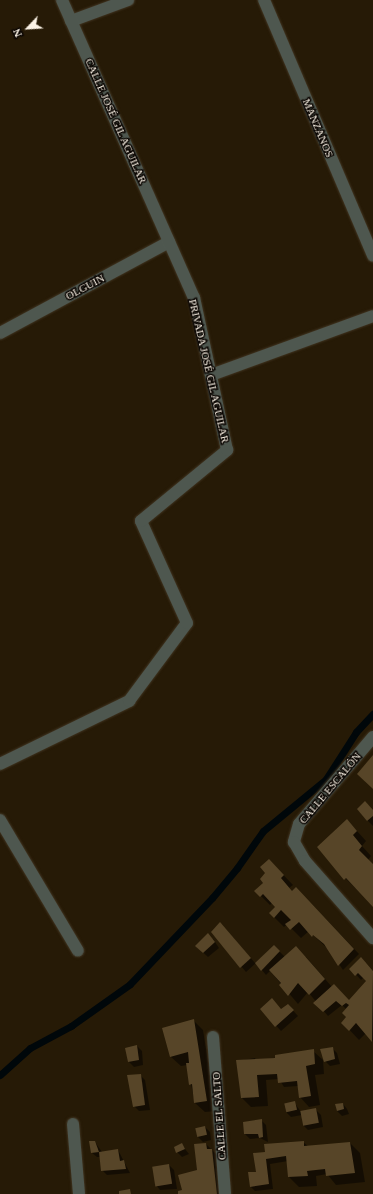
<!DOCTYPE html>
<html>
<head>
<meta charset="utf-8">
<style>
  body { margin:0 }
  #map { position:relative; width:373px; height:1194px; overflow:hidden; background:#261a06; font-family:"Times New Roman",serif }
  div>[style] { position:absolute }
  .shadow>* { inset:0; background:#0007 }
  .stream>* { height:7px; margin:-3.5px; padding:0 3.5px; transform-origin:3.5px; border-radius:3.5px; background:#00070a }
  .building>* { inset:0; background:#574528; transform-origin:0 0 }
  .roads { filter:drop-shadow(0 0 1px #403421) drop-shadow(0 0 1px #403421) }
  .minor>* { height:12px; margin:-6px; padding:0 6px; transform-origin:6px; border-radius:6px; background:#4e574f }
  span { translate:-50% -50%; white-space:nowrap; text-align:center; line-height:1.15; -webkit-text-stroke:3px #0b0602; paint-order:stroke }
  .street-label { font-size:11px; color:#fbf3e6 }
  .north { position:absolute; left:8px; top:8px; width:40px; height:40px; -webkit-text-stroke:3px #0b0602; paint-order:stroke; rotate:245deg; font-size:11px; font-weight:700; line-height:16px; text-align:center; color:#fbf3e6 }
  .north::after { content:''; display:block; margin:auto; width:14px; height:18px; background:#fbf3e6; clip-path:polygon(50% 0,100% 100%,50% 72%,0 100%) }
</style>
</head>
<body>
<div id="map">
  <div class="shadow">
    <div style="clip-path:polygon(358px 809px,373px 811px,373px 826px,368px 821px)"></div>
    <div style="clip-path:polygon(347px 820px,366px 841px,362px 846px,371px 856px,368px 860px,373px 865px,373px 905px,345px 878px)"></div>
    <div style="clip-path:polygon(269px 860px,293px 885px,289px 888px,292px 892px,306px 898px,359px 954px,343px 970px,330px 951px,309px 931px,301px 938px,287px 924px,284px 927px,270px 913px,276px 907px,272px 903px,270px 905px,256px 891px,265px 883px)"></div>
    <div style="clip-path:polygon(225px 928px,255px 963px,274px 946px,285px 957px,306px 957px,332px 987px,349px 1001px,368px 981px,364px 977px,361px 980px,351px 969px,366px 963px,373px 971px,373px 1041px,366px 1033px,359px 1040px,343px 1023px,347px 1017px,346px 1009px,342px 1005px,328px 1016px,308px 992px,298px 1004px,270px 971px,266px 975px,256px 963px,246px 972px,212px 932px)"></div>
    <div style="clip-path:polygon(213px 939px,219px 948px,208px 957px,196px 946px)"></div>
    <div style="clip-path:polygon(288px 1005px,298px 1016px,281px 1031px,261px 1009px,282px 1011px)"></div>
    <div style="clip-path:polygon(193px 1020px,203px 1030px,216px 1111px,205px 1112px,195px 1103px,187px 1065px,181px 1066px,171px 1057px)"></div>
    <div style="clip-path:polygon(137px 1046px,142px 1051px,143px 1065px,134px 1067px,129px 1062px)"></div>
    <div style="clip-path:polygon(332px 1048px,337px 1053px,340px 1064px,330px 1066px,325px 1061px)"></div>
    <div style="clip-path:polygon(313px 1051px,323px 1060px,324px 1074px,315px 1075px,320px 1105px,309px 1107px,300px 1097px,298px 1086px,284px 1087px,279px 1079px,266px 1080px,268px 1106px,251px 1107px,242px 1098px,238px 1061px,255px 1058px,257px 1061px)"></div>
    <div style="clip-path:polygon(140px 1075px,145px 1080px,150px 1110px,139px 1111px,134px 1106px)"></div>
    <div style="clip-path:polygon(294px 1102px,301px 1112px,316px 1110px,321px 1115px,323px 1127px,308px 1130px,303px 1125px,302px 1115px,291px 1117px,286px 1112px)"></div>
    <div style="clip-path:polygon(343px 1104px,347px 1109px,349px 1114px,342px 1116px,337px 1111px)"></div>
    <div style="clip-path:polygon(261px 1120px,266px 1125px,268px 1142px,260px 1138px,250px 1139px,245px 1134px)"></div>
    <div style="clip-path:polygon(205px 1127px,210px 1132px,211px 1140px,203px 1142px,198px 1137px,196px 1129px)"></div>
    <div style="clip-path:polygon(95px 1142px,102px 1152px,118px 1150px,130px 1173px,107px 1175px,102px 1170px,100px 1157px,97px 1157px,92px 1153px)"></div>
    <div style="clip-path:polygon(303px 1142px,309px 1147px,350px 1143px,360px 1153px,365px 1182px,336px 1185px,327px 1174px,316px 1176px,317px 1186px,299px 1187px,289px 1177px,288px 1161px,270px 1164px,273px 1189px,255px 1191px,250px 1186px,266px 1153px)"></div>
    <div style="clip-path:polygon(181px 1144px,189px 1154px,182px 1157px,177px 1152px)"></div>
    <div style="clip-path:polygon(206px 1144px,217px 1155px,225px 1194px,179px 1194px,184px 1191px,179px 1176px,198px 1171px)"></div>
    <div style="clip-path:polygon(169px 1165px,174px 1170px,177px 1189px,160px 1190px,156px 1185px)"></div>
  </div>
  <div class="stream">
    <div style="left:0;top:1075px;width:40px;rotate:-42deg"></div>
    <div style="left:30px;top:1048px;width:47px;rotate:-28.2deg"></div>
    <div style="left:71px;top:1026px;width:72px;rotate:-35.4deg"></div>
    <div style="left:130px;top:984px;width:119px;rotate:-46.4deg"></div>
    <div style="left:212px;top:898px;width:39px;rotate:-50deg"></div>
    <div style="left:237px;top:868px;width:45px;rotate:-54.9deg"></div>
    <div style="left:263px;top:831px;width:82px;rotate:-39.5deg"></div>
    <div style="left:326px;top:779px;width:56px;rotate:-57.4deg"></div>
    <div style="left:356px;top:732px;width:25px;rotate:-47deg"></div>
  </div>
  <div class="building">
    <div style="clip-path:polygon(373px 755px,373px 789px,357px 774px)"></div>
    <div style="clip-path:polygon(365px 801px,373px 810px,373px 816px,367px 821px,357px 809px)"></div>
    <div style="clip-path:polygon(347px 819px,357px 831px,353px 835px,362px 846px,359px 850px,373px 864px,373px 907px,346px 878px,344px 880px,317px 847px)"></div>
    <div style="clip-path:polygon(269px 859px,284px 875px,281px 878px,292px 891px,296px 887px,354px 949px,338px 966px,324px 944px,313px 935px,312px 937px,299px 922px,290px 930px,285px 924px,291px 920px,281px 910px,274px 918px,269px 913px,275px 907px,263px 894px,260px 897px,254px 891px,263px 883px,260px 879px,265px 873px,260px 867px)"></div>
    <div style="clip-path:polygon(220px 922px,251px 958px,240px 968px,211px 932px)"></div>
    <div style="clip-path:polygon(208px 933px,215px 942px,203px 953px,195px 946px)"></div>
    <div style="clip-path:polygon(274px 945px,280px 951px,261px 971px,255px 963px)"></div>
    <div style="clip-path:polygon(296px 946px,325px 979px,309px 995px,298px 983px,288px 996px,279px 985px,281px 983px,269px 970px)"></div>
    <div style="clip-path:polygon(361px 957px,373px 971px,372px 1042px,356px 1023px,349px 1031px,341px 1023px,346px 1017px,342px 1013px,349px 1005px,346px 1003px,342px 1006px,336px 1001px,323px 1012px,313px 1003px,334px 984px,349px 1000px,366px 981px,358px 973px,355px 976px,349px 969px)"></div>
    <div style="clip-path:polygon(272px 998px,281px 1009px,288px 1004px,294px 1010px,275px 1027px,260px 1009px)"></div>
    <div style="clip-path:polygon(194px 1019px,207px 1101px,194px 1103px,192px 1084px,189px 1085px,186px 1063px,189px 1063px,188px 1052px,170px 1057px,162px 1028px)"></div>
    <div style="clip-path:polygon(137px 1045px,139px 1060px,128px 1062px,125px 1048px)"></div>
    <div style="clip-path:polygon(333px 1047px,335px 1059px,324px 1062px,320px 1049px)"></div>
    <div style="clip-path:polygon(314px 1049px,315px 1064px,306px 1066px,311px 1096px,299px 1098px,297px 1081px,278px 1083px,277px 1074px,257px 1075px,259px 1097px,241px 1098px,236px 1060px,275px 1058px,275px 1055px)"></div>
    <div style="clip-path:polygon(141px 1074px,145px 1105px,133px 1107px,127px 1075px)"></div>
    <div style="left:295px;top:1101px;width:9px;height:11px;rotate:77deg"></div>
    <div style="clip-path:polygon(343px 1103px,344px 1109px,337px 1111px,335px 1104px)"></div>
    <div style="left:316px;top:1108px;width:15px;height:16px;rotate:79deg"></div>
    <div style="clip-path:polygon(262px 1119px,263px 1137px,259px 1138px,258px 1134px,244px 1134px,243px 1122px)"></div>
    <div style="left:205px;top:1126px;width:9px;height:10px;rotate:77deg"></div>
    <div style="clip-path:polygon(89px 1141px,95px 1141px,99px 1152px,91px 1153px)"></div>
    <div style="clip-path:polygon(304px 1141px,304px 1146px,350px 1142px,355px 1173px,326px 1176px,325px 1169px,307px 1171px,308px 1176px,288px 1177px,286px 1156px,266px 1159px,269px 1184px,250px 1187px,248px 1172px,256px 1172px,253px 1153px,265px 1152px,264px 1144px)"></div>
    <div style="clip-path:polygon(182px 1143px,185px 1149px,176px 1153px,174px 1147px)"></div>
    <div style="clip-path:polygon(206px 1143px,207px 1149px,212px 1149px,217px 1194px,178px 1194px,178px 1191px,182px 1190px,178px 1175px,197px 1170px,194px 1144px)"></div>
    <div style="clip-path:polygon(118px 1149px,120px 1161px,124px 1160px,126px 1169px,101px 1171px,99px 1152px)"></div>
    <div style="left:169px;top:1164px;width:20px;height:17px;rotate:81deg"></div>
    <div style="clip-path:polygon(130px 1189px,131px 1194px,119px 1194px,119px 1191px)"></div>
  </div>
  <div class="roads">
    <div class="minor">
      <div style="left:264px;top:0;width:278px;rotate:66.9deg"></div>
      <div style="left:71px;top:21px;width:61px;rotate:-20.2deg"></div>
      <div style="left:0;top:333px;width:192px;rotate:-28.3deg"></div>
      <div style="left:211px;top:375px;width:172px;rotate:-20deg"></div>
      <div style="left:373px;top:737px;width:114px;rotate:130.4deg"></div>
      <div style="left:299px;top:824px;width:19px;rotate:106deg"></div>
      <div style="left:294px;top:842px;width:22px;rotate:60deg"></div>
      <div style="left:305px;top:861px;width:103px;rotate:48.6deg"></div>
      <div style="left:0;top:764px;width:144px;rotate:-26deg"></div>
      <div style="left:129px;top:701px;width:97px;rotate:-53.4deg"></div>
      <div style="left:187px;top:623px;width:112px;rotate:-114.3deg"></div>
      <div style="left:141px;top:521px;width:112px;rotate:-39.5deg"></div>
      <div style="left:227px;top:450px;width:156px;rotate:-102.2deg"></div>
      <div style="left:194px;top:298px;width:326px;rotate:-113.9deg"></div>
      <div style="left:0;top:820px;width:152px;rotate:59.2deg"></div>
      <div style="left:213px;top:1037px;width:157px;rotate:85.6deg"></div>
      <div style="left:73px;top:1124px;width:70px;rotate:85.1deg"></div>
    </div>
  </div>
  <div class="street-label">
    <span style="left:116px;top:121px;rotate:66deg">CALLE JOSÉ GIL AGUILAR</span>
    <span style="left:318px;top:128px;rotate:67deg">MANZANOS</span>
    <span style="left:85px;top:287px;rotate:-28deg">OLGUIN</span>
    <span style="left:209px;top:371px;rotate:77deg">PRIVADA JOSÉ GIL AGUILAR</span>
    <span style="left:330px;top:788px;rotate:-50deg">CALLE ESCALÓN</span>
    <span style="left:219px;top:1116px;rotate:-94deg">CALLE EL SALTO</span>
  </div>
  <div class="north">N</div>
</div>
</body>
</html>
